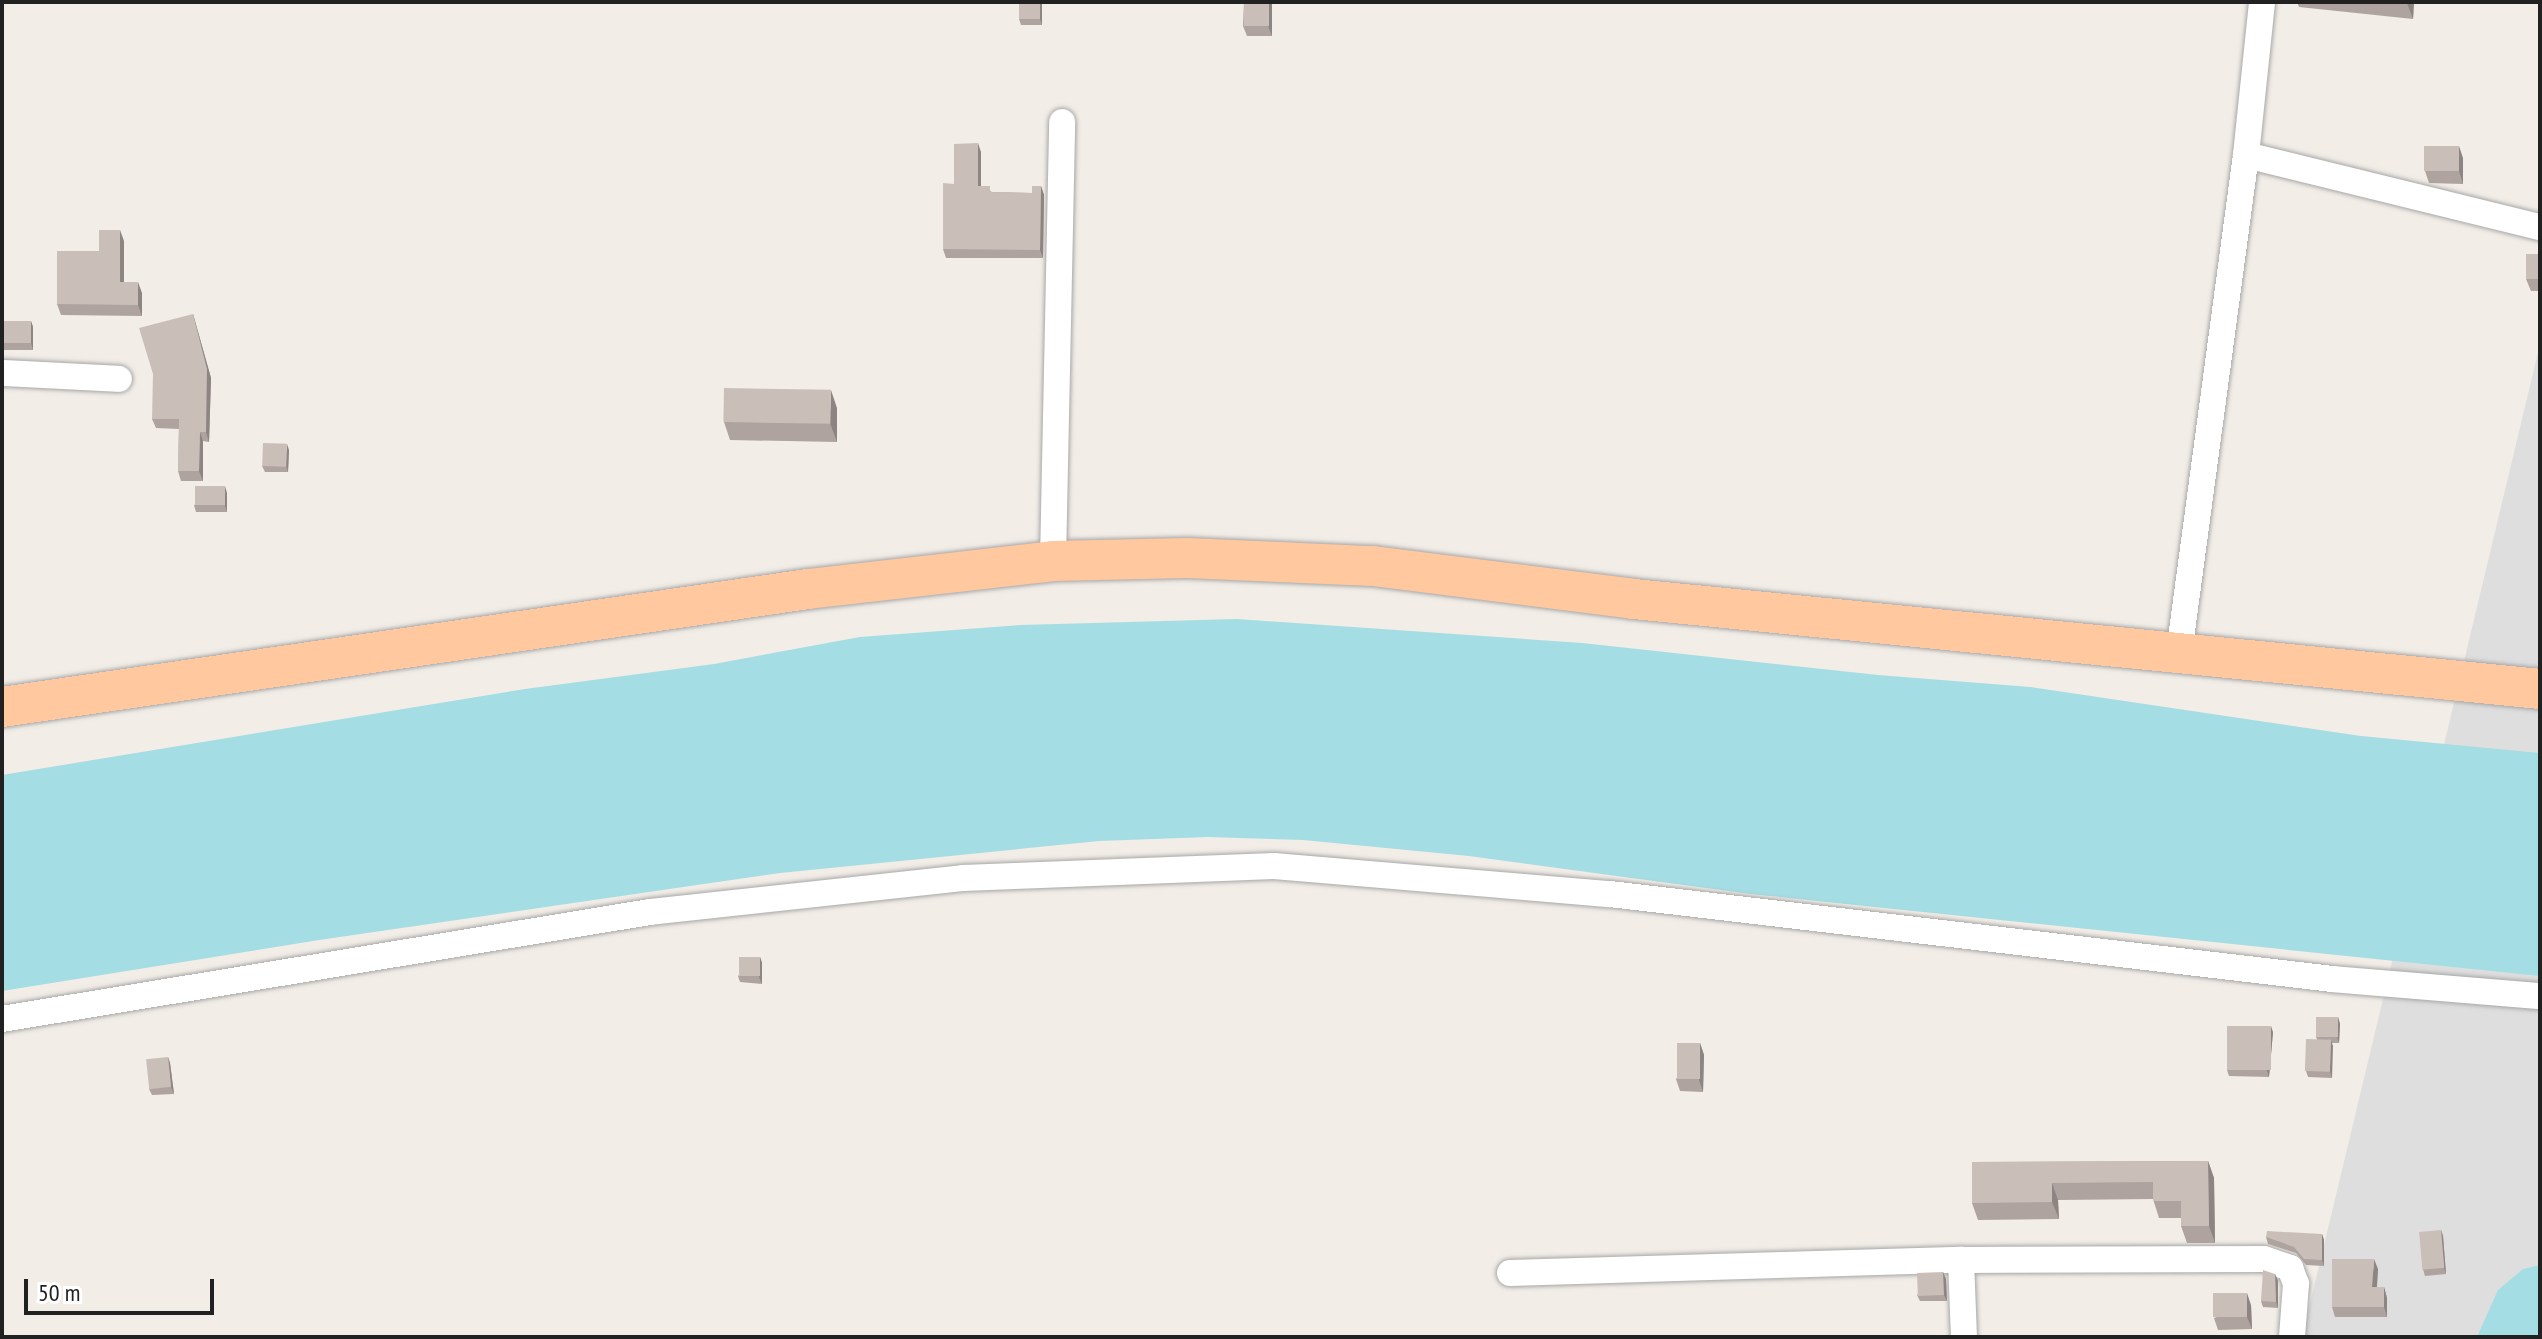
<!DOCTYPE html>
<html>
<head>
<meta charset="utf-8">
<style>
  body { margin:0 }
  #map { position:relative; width:2542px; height:1339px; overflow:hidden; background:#f2ede7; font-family:"PT Sans Narrow",sans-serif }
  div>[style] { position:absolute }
  .residential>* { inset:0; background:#dfdede }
  .water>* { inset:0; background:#a4dde3 }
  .roads { filter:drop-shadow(0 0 2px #a8a8a8) drop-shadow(0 0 2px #a8a8a8) }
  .minor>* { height:26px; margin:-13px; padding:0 13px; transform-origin:13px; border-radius:13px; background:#fff }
  .primary>* { height:40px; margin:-20px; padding:0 20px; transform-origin:20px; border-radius:20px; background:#ffc89f }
  .wall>* { inset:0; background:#aea39f }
  .shaded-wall>* { inset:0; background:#8d8582 }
  .building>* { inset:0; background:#cabeb9; transform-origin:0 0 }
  span { translate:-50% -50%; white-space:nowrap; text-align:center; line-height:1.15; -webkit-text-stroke:8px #fff; paint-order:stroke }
  .frame { position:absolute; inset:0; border:4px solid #212121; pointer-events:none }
  .scale { position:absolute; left:24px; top:1279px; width:190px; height:36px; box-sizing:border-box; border:4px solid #212121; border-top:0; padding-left:10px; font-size:24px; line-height:28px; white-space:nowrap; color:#212121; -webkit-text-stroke:6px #fff; paint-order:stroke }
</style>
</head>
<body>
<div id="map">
  <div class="residential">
    <div style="clip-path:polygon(2540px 344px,2540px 1337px,2302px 1337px)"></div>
  </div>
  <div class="water">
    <div style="clip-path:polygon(1237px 619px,1582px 643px,1878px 675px,2030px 687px,2361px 736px,2540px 753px,2540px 976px,1750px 894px,1469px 856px,1303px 840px,1208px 837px,1099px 841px,780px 873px,319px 940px,2px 991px,2px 775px,525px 689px,714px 664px,860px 637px,1021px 625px)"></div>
    <div style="clip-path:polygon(2540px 1265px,2540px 1337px,2477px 1337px,2498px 1290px,2523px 1269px)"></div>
  </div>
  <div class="roads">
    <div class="minor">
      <div style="left:2246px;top:155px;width:303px;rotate:13.8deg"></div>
      <div style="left:2px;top:373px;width:117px;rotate:2.9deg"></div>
      <div style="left:1053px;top:561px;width:439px;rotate:-88.8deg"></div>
      <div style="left:2179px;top:653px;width:502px;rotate:-82.34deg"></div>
      <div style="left:2246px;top:155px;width:154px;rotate:-84deg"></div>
      <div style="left:2px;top:1019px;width:657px;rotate:-9.38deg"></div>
      <div style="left:650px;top:912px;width:315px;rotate:-6.2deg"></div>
      <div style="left:963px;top:878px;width:311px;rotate:-2.2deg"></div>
      <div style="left:1274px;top:866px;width:337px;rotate:4.8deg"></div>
      <div style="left:1610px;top:894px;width:727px;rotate:6.71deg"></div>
      <div style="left:2332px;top:979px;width:209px;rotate:4.7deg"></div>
      <div style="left:1961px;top:1260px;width:303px;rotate:-0.2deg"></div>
      <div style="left:2264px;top:1259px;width:28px;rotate:19deg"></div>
      <div style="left:2290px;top:1268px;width:17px;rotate:69deg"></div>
      <div style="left:2296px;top:1284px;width:53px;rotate:94.3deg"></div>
      <div style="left:1510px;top:1273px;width:451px;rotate:-1.7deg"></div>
      <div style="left:1961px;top:1260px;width:77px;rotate:87.8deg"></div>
    </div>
    <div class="primary">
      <div style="left:2px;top:707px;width:815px;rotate:-8.33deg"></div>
      <div style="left:808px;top:589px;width:247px;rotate:-6.5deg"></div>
      <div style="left:1053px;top:561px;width:134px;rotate:-1.3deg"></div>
      <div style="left:1187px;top:558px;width:186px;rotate:2.5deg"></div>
      <div style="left:1373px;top:566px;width:263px;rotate:7.2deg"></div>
      <div style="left:1634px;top:599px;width:910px;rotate:5.67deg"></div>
    </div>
  </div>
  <div class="wall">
    <div style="clip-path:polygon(1019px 2px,1042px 2px,1042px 25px,1021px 25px,1019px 19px)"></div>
    <div style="clip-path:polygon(1244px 2px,1272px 2px,1272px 36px,1247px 36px,1243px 26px)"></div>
    <div style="clip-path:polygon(2297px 2px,2414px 2px,2413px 19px,2299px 7px)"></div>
    <div style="clip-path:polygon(981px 152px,981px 186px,992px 192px,1032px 193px,1041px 186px,1044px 195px,1043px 258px,946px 258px,943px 249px,954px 184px)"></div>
    <div style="clip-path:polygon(2463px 158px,2463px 184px,2429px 183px,2425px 171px)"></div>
    <div style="clip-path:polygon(124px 241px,124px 282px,142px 293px,142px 316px,61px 315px,57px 304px,99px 251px)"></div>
    <div style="clip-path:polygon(2540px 254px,2540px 291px,2531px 291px,2526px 279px)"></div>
    <div style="clip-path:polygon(193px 314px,211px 378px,209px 442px,203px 441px,203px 481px,181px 481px,178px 471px,179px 429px,156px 428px,152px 419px)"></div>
    <div style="clip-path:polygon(2px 321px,31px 321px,33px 327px,33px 350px,4px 350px,2px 345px)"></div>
    <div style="clip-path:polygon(837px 408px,837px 442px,730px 440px,724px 422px)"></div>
    <div style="clip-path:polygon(289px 450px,288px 472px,265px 472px,262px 466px)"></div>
    <div style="clip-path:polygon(227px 493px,227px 512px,196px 512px,194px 505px)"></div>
    <div style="clip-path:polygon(760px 957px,762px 963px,762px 984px,740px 982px,738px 976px)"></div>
    <div style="clip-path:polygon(2338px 1017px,2340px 1024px,2339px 1043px,2332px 1043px,2332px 1078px,2308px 1077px,2306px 1071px,2317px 1039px,2316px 1037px)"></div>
    <div style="clip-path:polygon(2273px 1032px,2269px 1077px,2229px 1076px,2227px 1070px)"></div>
    <div style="clip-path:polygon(1700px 1043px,1704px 1055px,1703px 1092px,1680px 1091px,1676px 1079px)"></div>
    <div style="clip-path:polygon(168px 1057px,170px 1063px,174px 1094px,152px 1095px,149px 1089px)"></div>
    <div style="clip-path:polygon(2208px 1161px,2214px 1178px,2215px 1243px,2187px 1243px,2181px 1226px,2181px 1218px,2159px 1218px,2153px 1199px,2058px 1200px,2059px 1219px,1978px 1220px,1972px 1203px,1972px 1162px)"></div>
    <div style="clip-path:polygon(2441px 1230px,2443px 1236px,2446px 1274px,2425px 1276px,2423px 1269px)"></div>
    <div style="clip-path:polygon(2322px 1234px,2324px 1240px,2324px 1266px,2306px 1265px,2296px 1253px,2268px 1244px,2266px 1237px)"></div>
    <div style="clip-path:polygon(2378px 1269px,2377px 1287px,2384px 1287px,2387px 1298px,2387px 1317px,2335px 1317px,2332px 1307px)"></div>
    <div style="clip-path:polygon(1943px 1272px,1946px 1279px,1947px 1301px,1920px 1301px,1917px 1295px)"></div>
    <div style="clip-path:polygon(2275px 1274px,2278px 1281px,2278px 1308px,2263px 1307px,2261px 1301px)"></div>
    <div style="clip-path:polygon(2251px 1305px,2252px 1329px,2218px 1330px,2214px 1318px)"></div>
  </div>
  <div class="shaded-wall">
    <div style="clip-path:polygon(1040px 2px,1042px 2px,1042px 25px,1040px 19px)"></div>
    <div style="clip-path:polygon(1269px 2px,1272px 2px,1272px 36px,1268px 26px)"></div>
    <div style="clip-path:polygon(2407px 2px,2414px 2px,2413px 19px,2407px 3px)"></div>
    <div style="clip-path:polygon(978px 143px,981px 152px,981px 194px,978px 186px)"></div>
    <div style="clip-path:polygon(2459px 146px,2463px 158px,2463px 184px,2459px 171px)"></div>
    <div style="clip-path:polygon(1041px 186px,1044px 195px,1043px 258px,1040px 250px)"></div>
    <div style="clip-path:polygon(120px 230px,124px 241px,124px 293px,120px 282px)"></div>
    <div style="clip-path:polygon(138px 282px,142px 293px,142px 316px,138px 305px)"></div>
    <div style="clip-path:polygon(193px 314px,211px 378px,209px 442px,206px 432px)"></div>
    <div style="clip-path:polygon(31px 321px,33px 327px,33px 350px,31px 343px)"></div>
    <div style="clip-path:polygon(831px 390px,837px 408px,837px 442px,830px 423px)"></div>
    <div style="clip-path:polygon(200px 432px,203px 441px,203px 481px,199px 471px)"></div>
    <div style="clip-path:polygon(287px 444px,289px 450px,288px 472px,286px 466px)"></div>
    <div style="clip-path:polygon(225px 486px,227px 493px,227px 512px,225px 506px)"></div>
    <div style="clip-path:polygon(760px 957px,762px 963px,762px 984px,759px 977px)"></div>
    <div style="clip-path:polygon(2338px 1017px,2340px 1024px,2339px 1043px,2337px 1037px)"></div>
    <div style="clip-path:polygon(2271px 1026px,2273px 1032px,2269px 1077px,2267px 1071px)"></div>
    <div style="clip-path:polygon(2331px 1040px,2333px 1046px,2332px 1078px,2330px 1071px)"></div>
    <div style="clip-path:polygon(1700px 1043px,1704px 1055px,1703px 1092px,1699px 1080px)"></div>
    <div style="clip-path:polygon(168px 1057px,170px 1063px,174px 1094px,171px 1087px)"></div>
    <div style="clip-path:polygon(2208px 1161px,2214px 1178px,2215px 1243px,2209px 1226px)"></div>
    <div style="clip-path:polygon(2052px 1183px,2058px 1200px,2059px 1219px,2052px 1202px)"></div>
    <div style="clip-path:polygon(2441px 1230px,2443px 1236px,2446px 1274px,2444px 1268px)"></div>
    <div style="clip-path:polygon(2322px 1234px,2324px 1240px,2324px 1266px,2322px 1260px)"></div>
    <div style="clip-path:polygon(2374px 1259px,2378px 1269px,2376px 1298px,2372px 1287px)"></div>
    <div style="clip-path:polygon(1943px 1272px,1946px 1279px,1947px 1301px,1944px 1295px)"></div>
    <div style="clip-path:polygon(2275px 1274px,2278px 1281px,2278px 1308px,2276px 1302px)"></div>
    <div style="clip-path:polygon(2384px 1287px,2387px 1298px,2387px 1317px,2384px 1307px)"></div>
    <div style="clip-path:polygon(2247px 1293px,2251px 1305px,2252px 1329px,2247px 1317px)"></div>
  </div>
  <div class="building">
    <div style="left:1019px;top:2px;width:21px;height:17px"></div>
    <div style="left:1244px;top:2px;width:25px;height:24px"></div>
    <div style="clip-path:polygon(978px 143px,978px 186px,990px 186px,990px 192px,1032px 193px,1032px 186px,1041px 186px,1040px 250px,943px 249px,943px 183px,954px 184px,954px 144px)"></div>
    <div style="left:2424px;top:146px;width:35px;height:25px"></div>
    <div style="clip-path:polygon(99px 230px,120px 230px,120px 282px,138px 282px,138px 305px,57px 304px,57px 251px,99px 251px)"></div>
    <div style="left:2526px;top:254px;width:14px;height:25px"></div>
    <div style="clip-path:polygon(193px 314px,207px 369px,206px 432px,200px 432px,199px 471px,178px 471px,179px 419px,152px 419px,153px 374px,139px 328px)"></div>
    <div style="left:2px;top:321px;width:29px;height:22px"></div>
    <div style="left:724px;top:388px;width:107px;height:34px;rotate:1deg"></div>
    <div style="left:263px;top:443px;width:24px;height:23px;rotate:2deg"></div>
    <div style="left:195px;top:486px;width:30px;height:19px"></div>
    <div style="left:739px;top:957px;width:21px;height:19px"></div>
    <div style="left:2316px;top:1017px;width:22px;height:20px"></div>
    <div style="left:2227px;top:1026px;width:44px;height:44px"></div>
    <div style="left:2306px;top:1039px;width:25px;height:32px;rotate:2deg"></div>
    <div style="left:1677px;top:1043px;width:23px;height:36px"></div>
    <div style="left:168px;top:1057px;width:30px;height:22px;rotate:84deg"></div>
    <div style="clip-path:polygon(2208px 1161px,2209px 1226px,2181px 1226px,2181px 1201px,2153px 1201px,2153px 1182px,2052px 1183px,2052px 1202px,1972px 1203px,1972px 1162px)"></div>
    <div style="left:2441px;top:1230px;width:38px;height:22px;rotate:85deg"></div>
    <div style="clip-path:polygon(2267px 1231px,2322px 1234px,2322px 1260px,2304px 1259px,2294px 1247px,2266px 1237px)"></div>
    <div style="clip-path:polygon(2332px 1259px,2374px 1259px,2372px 1287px,2384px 1287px,2384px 1307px,2332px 1307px)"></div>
    <div style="clip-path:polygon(2263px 1270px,2275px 1274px,2276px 1302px,2261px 1301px)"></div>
    <div style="left:1943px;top:1272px;width:23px;height:26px;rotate:88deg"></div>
    <div style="left:2247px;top:1293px;width:24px;height:34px;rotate:90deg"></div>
  </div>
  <div class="frame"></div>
  <div class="scale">50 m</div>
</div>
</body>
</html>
